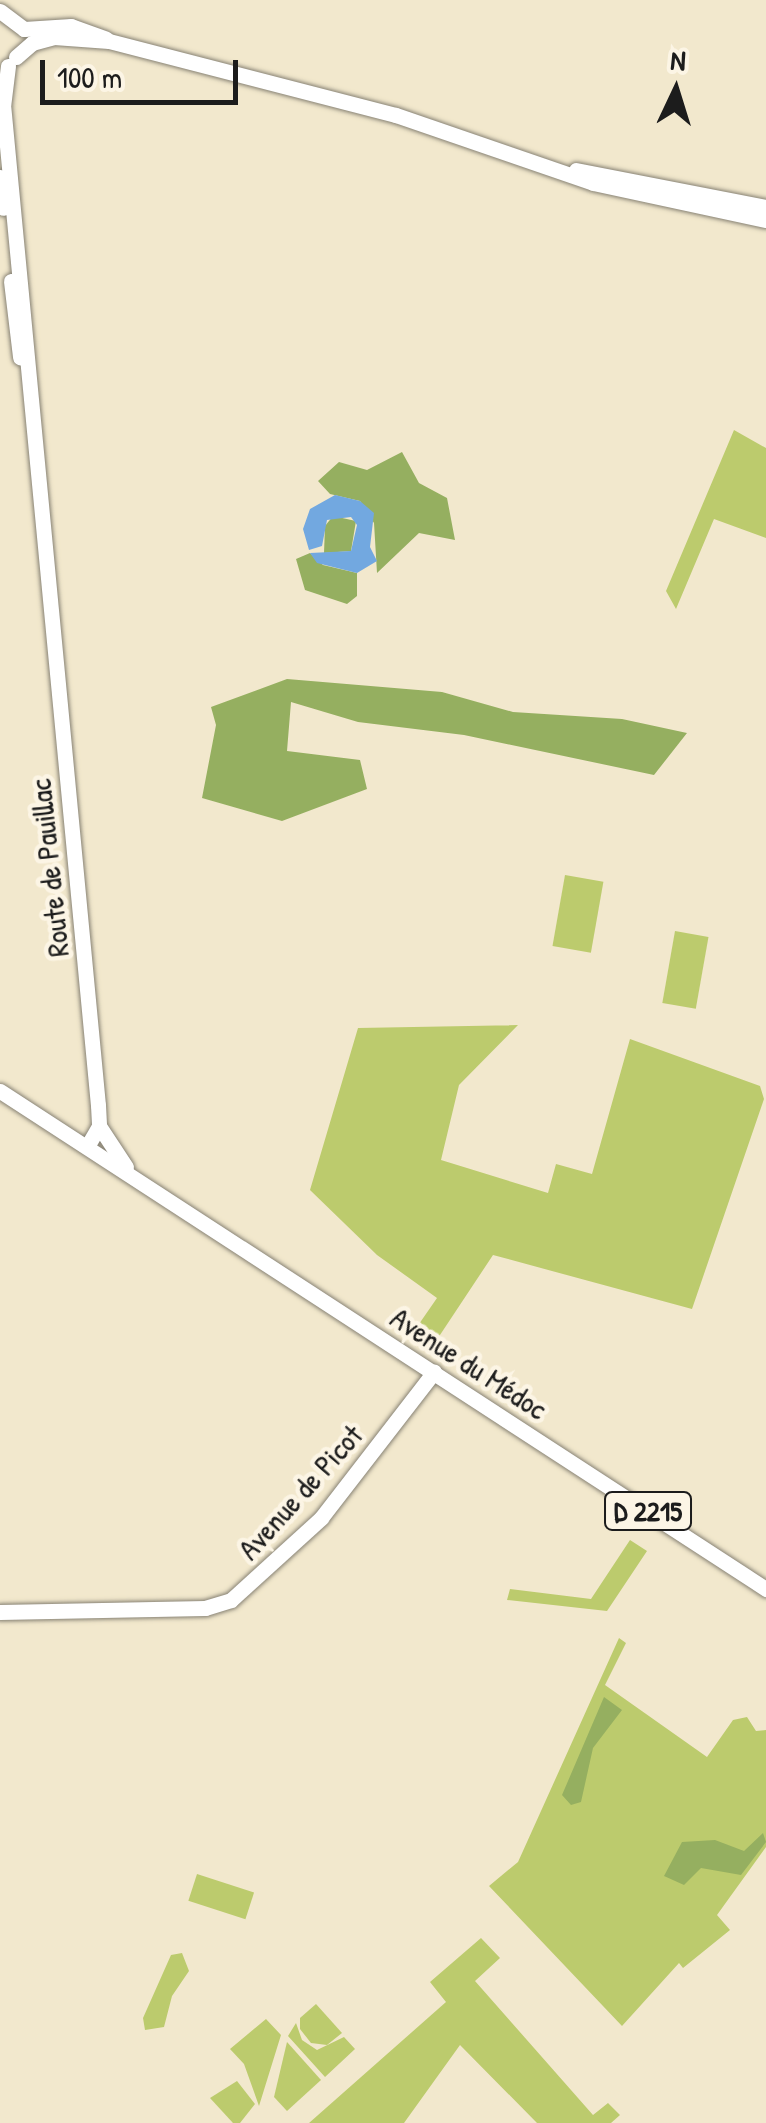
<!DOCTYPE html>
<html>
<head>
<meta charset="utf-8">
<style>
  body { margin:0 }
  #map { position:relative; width:766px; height:2123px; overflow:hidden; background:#f2e8cd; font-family:"Patrick Hand",sans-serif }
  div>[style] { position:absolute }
  .green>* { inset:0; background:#bccb6d; transform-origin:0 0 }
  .forest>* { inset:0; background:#95af60 }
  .water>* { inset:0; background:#72a8e0 }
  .roads { filter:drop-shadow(0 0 2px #878274) drop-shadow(0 0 2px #878274) }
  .secondary>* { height:15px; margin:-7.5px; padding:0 7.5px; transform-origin:7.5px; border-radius:7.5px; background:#fff }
  .primary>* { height:15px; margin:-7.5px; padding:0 7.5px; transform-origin:7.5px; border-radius:7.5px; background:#fff }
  span { translate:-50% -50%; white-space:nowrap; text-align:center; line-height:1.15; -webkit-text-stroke:9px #fcf5e5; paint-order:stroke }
  .shield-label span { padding:2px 8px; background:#fcf5e5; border:2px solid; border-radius:8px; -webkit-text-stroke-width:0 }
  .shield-label { font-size:28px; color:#1c1c1c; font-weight:700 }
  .street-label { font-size:30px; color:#1c1c1c }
  .north { position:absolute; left:626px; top:40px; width:100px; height:100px; -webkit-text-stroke:8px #fcf5e5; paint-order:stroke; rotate:4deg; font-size:28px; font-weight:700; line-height:40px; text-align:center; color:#1c1c1c }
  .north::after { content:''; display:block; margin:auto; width:35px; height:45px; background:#1c1c1c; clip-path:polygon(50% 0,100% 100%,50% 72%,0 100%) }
  .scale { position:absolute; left:40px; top:60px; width:198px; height:45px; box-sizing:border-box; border:5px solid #1c1c1c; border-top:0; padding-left:12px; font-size:30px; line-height:35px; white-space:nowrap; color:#1c1c1c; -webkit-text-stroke:8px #fcf5e5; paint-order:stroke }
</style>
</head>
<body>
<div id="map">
  <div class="green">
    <div style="clip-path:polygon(734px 430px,766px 448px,766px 538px,714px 519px,676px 609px,666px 591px)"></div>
    <div style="left:565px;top:875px;width:39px;height:72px;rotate:10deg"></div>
    <div style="left:675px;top:931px;width:34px;height:73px;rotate:10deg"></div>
    <div style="clip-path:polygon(518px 1025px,459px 1085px,441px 1160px,548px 1193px,556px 1164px,592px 1174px,630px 1039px,760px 1086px,764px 1099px,692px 1309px,493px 1255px,438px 1338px,444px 1363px,410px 1337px,437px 1298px,377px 1255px,310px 1190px,358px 1028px)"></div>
    <div style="clip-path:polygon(630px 1540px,647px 1551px,607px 1611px,507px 1600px,510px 1589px,591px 1599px)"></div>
    <div style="clip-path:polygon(619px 1638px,626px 1643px,605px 1685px,707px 1757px,733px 1720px,747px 1717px,756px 1731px,766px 1730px,766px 1847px,717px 1915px,730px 1930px,683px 1968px,679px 1963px,622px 2026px,489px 1886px,518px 1862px)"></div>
    <div style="left:197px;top:1874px;width:60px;height:28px;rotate:18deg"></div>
    <div style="clip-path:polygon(481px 1938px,500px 1958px,475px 1981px,593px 2115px,608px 2103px,620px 2115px,611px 2123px,537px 2123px,460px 2045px,404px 2123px,309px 2123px,446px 2002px,430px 1982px)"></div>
    <div style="clip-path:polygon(182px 1953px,189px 1971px,172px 1996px,164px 2027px,145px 2030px,143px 2018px,171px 1955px)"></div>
    <div style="clip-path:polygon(316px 2004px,342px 2033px,327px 2045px,311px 2043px,300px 2029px,300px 2018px)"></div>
    <div style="clip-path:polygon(266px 2019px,281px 2035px,259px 2106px,244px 2064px,230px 2049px)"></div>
    <div style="clip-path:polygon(296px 2023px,302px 2040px,317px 2050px,344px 2037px,355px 2049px,325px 2077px,288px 2036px)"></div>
    <div style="clip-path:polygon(287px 2042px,321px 2080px,287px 2111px,274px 2097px)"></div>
    <div style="clip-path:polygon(237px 2081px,255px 2104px,240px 2123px,233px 2123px,210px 2098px)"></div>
  </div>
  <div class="forest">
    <div style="clip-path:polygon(402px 452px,419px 483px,447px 498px,455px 540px,419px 533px,377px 573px,374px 523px,360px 501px,330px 494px,318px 481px,339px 462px,367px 470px)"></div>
    <div style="clip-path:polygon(333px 516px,356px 521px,351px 551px,324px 553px,325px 526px)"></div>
    <div style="clip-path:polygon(310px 553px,323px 565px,357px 573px,357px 596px,347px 604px,305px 590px,296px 559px)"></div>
    <div style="clip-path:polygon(287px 679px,442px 692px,513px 712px,622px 719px,687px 733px,654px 775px,464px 735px,358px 722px,291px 702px,287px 751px,360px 760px,367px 789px,282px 821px,202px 798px,216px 725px,211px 707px)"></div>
    <div style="clip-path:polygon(604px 1697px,622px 1710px,593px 1748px,581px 1802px,571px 1805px,562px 1795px)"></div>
    <div style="clip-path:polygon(763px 1833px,766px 1842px,741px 1875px,701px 1868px,684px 1885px,664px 1876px,682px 1842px,715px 1840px,744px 1851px)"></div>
  </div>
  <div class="water">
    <div style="clip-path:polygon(335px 495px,360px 501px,374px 513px,370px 547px,377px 561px,357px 573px,317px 563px,310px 553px,351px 551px,357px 525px,351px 517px,327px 520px,322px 546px,309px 550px,303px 529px,310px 509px)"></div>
  </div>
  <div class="roads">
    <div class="secondary">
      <div style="left:0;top:11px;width:30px;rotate:37deg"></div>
      <div style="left:24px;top:29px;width:47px;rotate:-3.7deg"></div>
      <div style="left:71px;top:26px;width:37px;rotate:20deg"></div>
      <div style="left:16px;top:57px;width:21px;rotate:-41deg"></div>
      <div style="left:32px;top:43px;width:23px;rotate:-15deg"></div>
      <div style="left:54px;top:37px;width:55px;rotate:4.2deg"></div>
      <div style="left:109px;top:41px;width:296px;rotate:14.5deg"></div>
      <div style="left:396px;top:115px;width:208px;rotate:19deg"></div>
      <div style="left:593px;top:183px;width:177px;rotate:12.1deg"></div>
      <div style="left:8px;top:66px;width:38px;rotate:97deg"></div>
      <div style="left:3px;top:104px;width:1005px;rotate:84.58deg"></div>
      <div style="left:98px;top:1105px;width:21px;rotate:87deg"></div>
      <div style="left:99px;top:1126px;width:24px;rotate:120deg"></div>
      <div style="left:576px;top:170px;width:194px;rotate:11deg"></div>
      <div style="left:0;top:177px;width:31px;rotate:84deg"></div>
      <div style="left:11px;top:281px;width:77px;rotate:83.2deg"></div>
      <div style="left:0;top:1612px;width:205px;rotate:-1.1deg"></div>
      <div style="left:205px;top:1608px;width:27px;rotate:-17deg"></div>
      <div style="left:231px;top:1600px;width:122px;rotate:-42.3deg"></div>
      <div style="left:321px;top:1518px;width:185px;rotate:-52.3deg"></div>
    </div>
    <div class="primary">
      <div style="left:0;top:1091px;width:914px;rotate:33.03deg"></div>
      <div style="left:99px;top:1126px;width:49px;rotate:56.6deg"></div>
    </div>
  </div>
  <div class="shield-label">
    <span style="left:648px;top:1511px">D 2215</span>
  </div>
  <div class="street-label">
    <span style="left:49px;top:868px;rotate:-96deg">Route de Pauillac</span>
    <span style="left:469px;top:1363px;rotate:33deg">Avenue du Médoc</span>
    <span style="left:300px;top:1492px;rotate:-48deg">Avenue de Picot</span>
  </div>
  <div class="north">N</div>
  <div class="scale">100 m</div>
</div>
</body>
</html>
